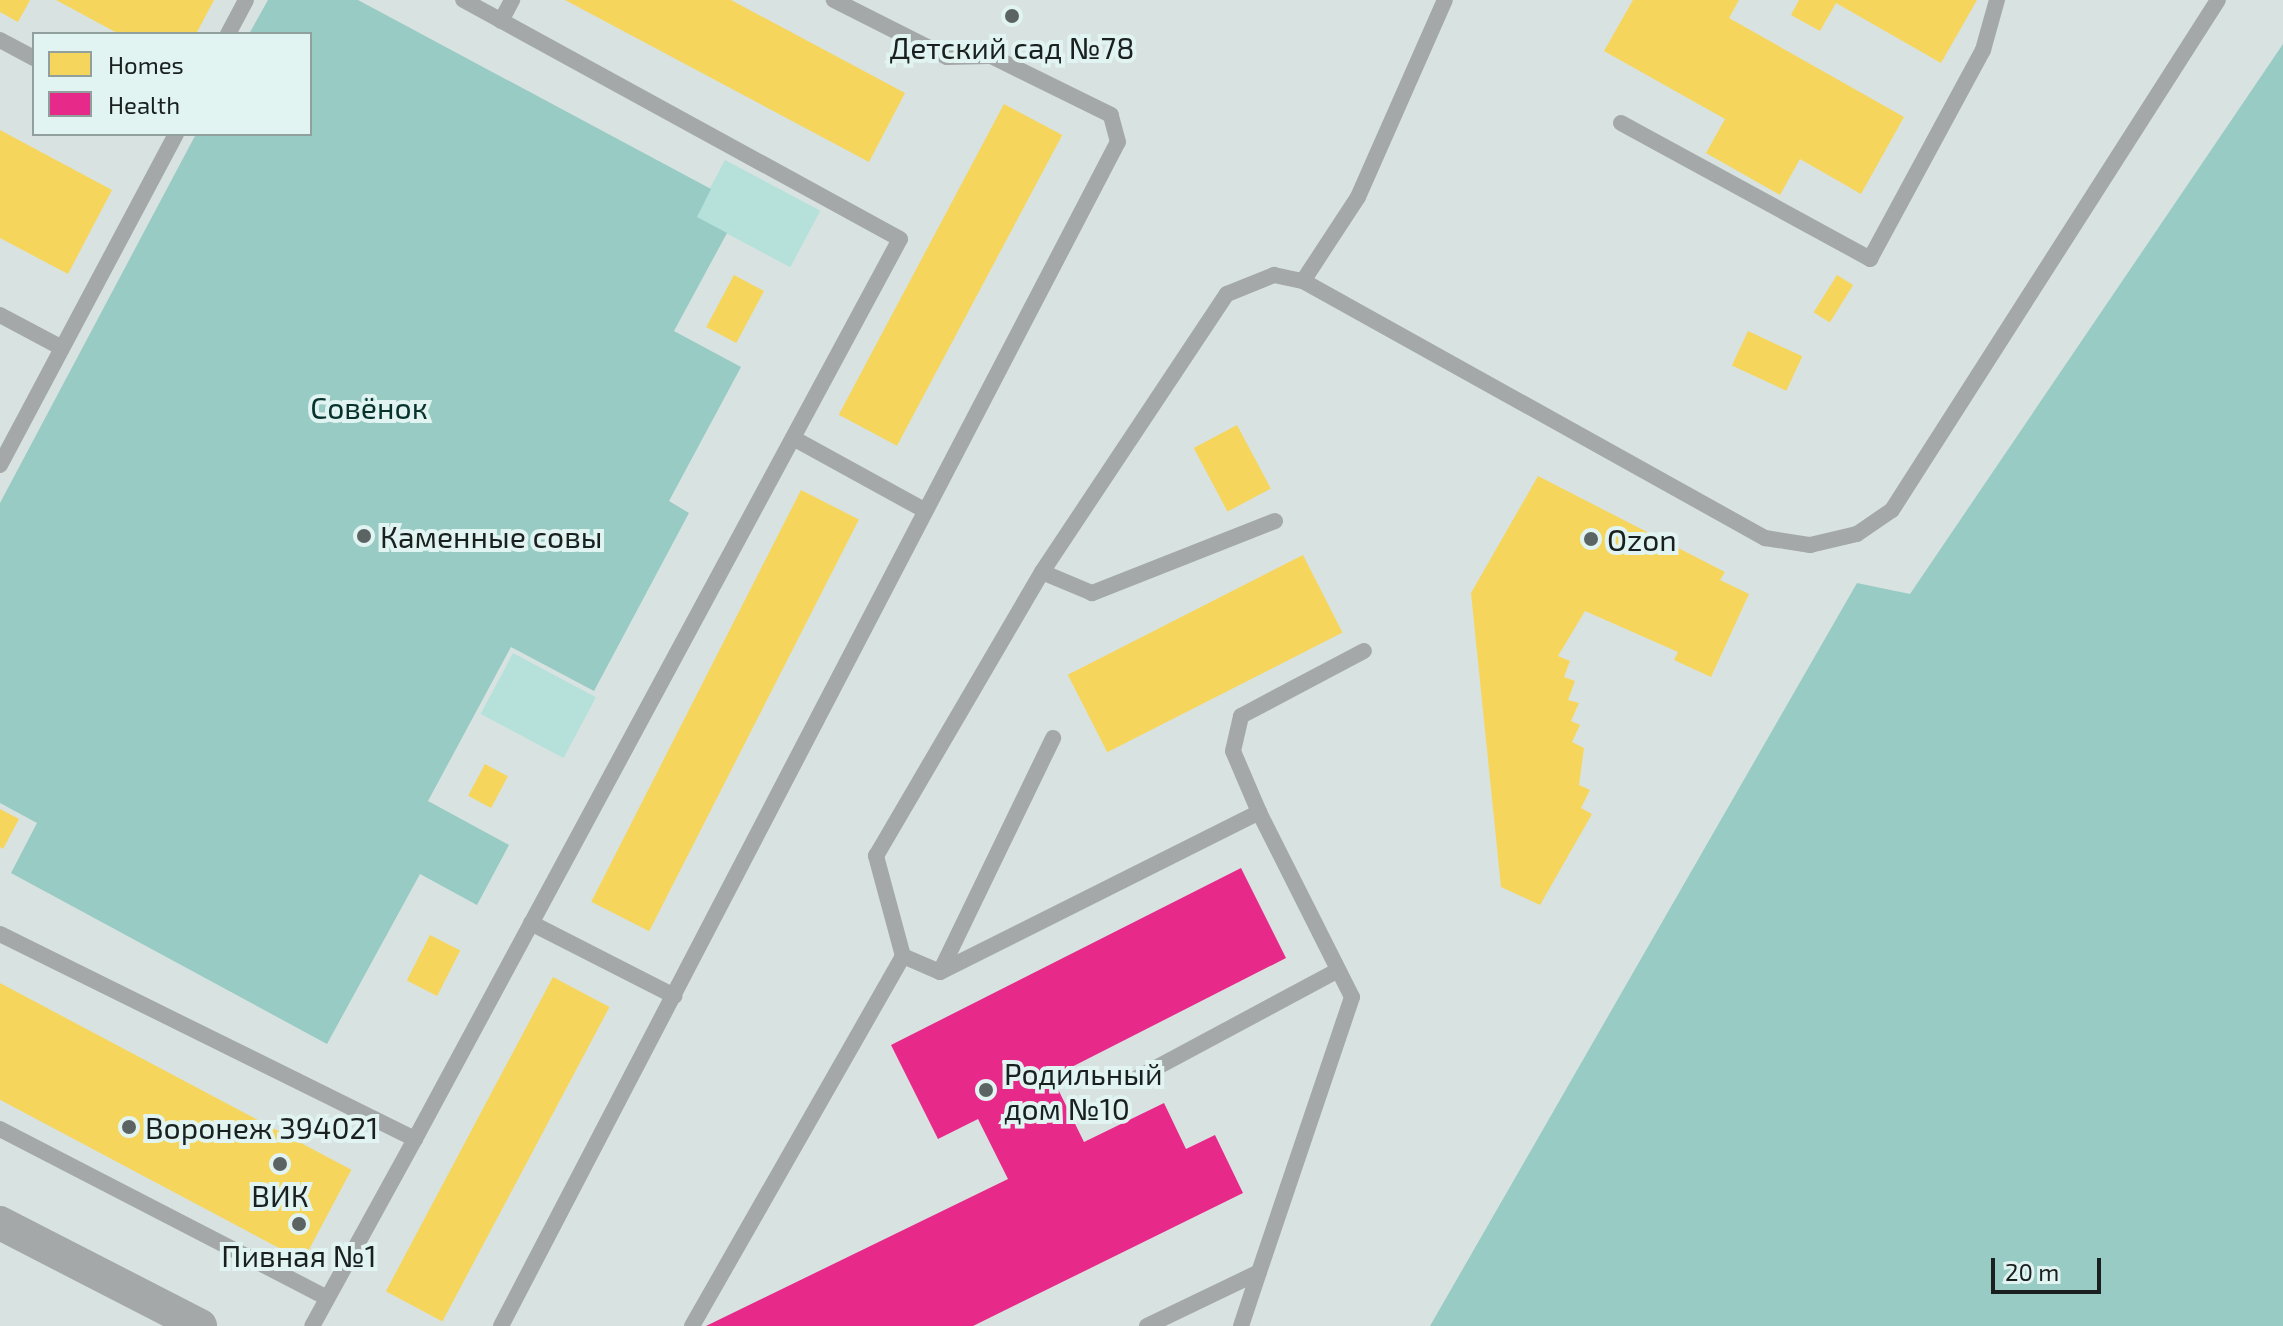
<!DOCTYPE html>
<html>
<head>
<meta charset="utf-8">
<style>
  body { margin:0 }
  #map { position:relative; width:2283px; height:1326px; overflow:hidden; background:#d8e3e1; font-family:"Exo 2",sans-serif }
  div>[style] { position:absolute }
  .green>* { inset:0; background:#b5e1da; transform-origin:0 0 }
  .forest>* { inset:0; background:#97cbc4 }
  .homes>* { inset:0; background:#f6d55c; transform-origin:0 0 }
  .health>* { inset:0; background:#e7298a }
  .service>* { height:16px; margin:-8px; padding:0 8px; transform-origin:8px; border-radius:8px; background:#a5a8a8 }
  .minor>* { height:34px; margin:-17px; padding:0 17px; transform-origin:17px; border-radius:17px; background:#a5a8a8 }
  .dots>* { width:22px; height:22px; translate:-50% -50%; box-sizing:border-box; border:4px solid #e1f4f1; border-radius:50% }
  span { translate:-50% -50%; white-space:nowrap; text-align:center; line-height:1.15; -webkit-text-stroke:8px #e1f4f1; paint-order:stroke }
  .poi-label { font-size:30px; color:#19201f }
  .left { translate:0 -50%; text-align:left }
  .park-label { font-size:30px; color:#07322e }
  .legend { position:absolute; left:32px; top:32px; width:280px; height:104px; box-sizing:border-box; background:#e1f4f1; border:2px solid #919f9d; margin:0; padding:10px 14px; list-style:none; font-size:24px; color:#19201f }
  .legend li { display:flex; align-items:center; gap:16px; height:40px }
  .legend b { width:40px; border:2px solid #919f9d }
  .scale { position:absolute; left:1991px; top:1258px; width:110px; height:36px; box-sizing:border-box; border:4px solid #19201f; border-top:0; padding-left:10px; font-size:24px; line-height:28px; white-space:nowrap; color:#19201f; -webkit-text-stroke:6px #e1f4f1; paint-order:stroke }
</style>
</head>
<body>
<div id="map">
  <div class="green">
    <div style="left:725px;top:160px;width:108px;height:64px;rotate:28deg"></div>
    <div style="left:513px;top:653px;width:94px;height:69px;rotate:28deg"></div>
  </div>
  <div class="forest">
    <div style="clip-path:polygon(268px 0,358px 0,711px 189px,697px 217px,727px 233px,674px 331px,741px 367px,669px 501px,689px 513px,594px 691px,511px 647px,428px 801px,509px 845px,477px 905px,420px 874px,327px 1044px,11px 873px,37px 823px,0 803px,0 503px,196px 134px,310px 134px,310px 34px,249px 34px)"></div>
    <div style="clip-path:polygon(2283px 44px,2283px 1326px,1430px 1326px,1857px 583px,1910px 594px)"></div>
  </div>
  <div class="homes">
    <div style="clip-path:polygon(0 0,30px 0,18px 22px,0 12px)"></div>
    <div style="clip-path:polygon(56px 0,214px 0,196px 34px,119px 34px)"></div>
    <div style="clip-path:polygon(565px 0,731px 0,905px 93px,869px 162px)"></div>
    <div style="clip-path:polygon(1633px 0,1739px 0,1729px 18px,1904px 117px,1861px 194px,1800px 159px,1780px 195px,1706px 153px,1725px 119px,1604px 51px)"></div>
    <div style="clip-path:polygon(1799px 0,1977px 0,1941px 63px,1836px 3px,1820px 31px,1791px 15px)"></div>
    <div style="left:1004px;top:104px;width:66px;height:352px;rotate:28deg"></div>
    <div style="clip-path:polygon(0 130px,112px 190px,68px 274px,0 238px)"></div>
    <div style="left:734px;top:275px;width:34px;height:59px;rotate:28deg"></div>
    <div style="left:1837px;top:275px;width:19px;height:44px;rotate:32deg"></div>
    <div style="left:1748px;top:331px;width:60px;height:38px;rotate:25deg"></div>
    <div style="left:1237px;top:425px;width:72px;height:49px;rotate:62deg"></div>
    <div style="clip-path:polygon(1538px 476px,1725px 572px,1720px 580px,1749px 594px,1711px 677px,1674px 660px,1678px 652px,1585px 611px,1558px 656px,1570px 661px,1564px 677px,1575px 681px,1568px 700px,1579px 703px,1571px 721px,1580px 725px,1572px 742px,1584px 748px,1579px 785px,1590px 790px,1581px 808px,1592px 814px,1540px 905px,1501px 887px,1471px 593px)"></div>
    <div style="left:801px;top:490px;width:65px;height:462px;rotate:27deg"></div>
    <div style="left:1303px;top:555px;width:87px;height:264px;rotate:63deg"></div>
    <div style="left:485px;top:764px;width:26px;height:36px;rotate:28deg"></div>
    <div style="clip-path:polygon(0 809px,19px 819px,3px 849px,0 847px)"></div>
    <div style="left:430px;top:935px;width:34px;height:51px;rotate:27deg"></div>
    <div style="left:553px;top:977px;width:64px;height:356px;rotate:28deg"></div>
    <div style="left:0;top:983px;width:398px;height:103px;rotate:28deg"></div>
  </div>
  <div class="health">
    <div style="clip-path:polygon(1241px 868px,1286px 958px,1052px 1077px,1084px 1142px,1164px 1103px,1186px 1149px,1215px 1135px,1243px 1193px,973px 1326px,706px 1326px,1008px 1179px,978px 1119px,938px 1139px,891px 1045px)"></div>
  </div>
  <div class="service">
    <div style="left:501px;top:21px;width:24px;rotate:-62deg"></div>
    <div style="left:228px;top:34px;width:38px;rotate:-62deg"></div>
    <div style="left:0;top:40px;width:38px;rotate:28deg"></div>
    <div style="left:1621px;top:123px;width:284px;rotate:28.6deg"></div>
    <div style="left:1870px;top:259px;width:238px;rotate:-61.6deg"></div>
    <div style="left:1983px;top:50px;width:52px;rotate:-74.4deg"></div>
    <div style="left:1303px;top:281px;width:100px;rotate:-56.8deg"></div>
    <div style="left:1358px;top:197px;width:215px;rotate:-66.2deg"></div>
    <div style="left:0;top:315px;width:70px;rotate:28deg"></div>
    <div style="left:793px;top:438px;width:147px;rotate:28.8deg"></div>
    <div style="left:0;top:465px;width:375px;rotate:-62deg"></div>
    <div style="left:1275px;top:521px;width:197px;rotate:158.5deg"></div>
    <div style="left:1092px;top:593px;width:54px;rotate:-157.2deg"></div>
    <div style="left:1042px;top:572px;width:334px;rotate:-56.4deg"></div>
    <div style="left:1227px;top:294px;width:51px;rotate:-22deg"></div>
    <div style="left:1274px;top:275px;width:30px;rotate:12deg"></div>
    <div style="left:1303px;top:281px;width:529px;rotate:29.09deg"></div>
    <div style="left:1765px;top:538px;width:46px;rotate:8.8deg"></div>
    <div style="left:1810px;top:545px;width:48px;rotate:-13.2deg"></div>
    <div style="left:1857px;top:534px;width:42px;rotate:-34.4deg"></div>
    <div style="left:1892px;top:510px;width:605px;rotate:-57.41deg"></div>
    <div style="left:531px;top:923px;width:161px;rotate:27deg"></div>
    <div style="left:0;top:934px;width:463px;rotate:26.3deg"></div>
    <div style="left:415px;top:1139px;width:213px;rotate:118.8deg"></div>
    <div style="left:903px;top:956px;width:40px;rotate:23.4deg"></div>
    <div style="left:940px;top:972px;width:357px;rotate:-26.6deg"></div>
    <div style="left:1259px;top:812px;width:66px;rotate:-113.1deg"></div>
    <div style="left:1233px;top:751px;width:36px;rotate:-77deg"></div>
    <div style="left:1241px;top:716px;width:139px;rotate:-27.9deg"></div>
    <div style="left:940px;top:972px;width:260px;rotate:-64.2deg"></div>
    <div style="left:1137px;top:1078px;width:228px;rotate:-28.2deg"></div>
    <div style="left:0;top:1129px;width:368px;rotate:27.3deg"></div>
    <div style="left:415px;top:1139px;width:1022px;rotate:-61.68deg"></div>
    <div style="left:900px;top:239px;width:498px;rotate:-151.3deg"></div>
    <div style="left:501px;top:1326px;width:1335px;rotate:-62.48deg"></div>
    <div style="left:1118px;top:142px;width:28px;rotate:-105deg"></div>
    <div style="left:1111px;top:115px;width:134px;rotate:-153.8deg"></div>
    <div style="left:991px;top:56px;width:44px;rotate:178.7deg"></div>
    <div style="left:947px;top:57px;width:127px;rotate:-153.2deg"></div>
    <div style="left:692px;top:1326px;width:426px;rotate:-60.3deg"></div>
    <div style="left:903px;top:956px;width:104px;rotate:-105.1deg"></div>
    <div style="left:876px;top:856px;width:329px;rotate:-59.7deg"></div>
    <div style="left:1147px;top:1326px;width:124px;rotate:-25.7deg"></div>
    <div style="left:1259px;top:1272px;width:290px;rotate:-71.3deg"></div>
    <div style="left:1352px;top:997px;width:207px;rotate:-116.7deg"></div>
    <div style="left:1241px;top:1326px;width:57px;rotate:-71.6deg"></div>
  </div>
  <div class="minor">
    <div style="left:0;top:1223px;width:225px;rotate:27.2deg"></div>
  </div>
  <div class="dots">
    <div style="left:1012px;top:16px;background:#5c6463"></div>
    <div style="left:364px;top:536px;background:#5c6463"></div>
    <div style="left:1591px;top:539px;background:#5c6463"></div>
    <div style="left:986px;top:1090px;background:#5c6463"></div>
    <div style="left:129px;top:1127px;background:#5c6463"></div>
    <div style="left:280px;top:1164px;background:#5c6463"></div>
    <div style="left:299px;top:1224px;background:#5c6463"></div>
  </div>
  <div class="poi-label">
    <span style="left:1012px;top:47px">Детский сад №78</span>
    <span class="left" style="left:380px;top:536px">Каменные совы</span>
    <span class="left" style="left:1607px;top:539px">Ozon</span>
    <span class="left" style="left:1004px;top:1090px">Родильный<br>дом №10</span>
    <span class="left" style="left:145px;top:1127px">Воронеж 394021</span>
    <span style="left:280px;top:1195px">ВИК</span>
    <span style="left:299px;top:1255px">Пивная №1</span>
  </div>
  <div class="park-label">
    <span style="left:369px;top:407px">Совёнок</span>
  </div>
  <ul class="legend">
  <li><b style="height:22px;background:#f6d55c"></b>Homes</li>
  <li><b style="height:22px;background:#e7298a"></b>Health</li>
  </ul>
  <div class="scale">20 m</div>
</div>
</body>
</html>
